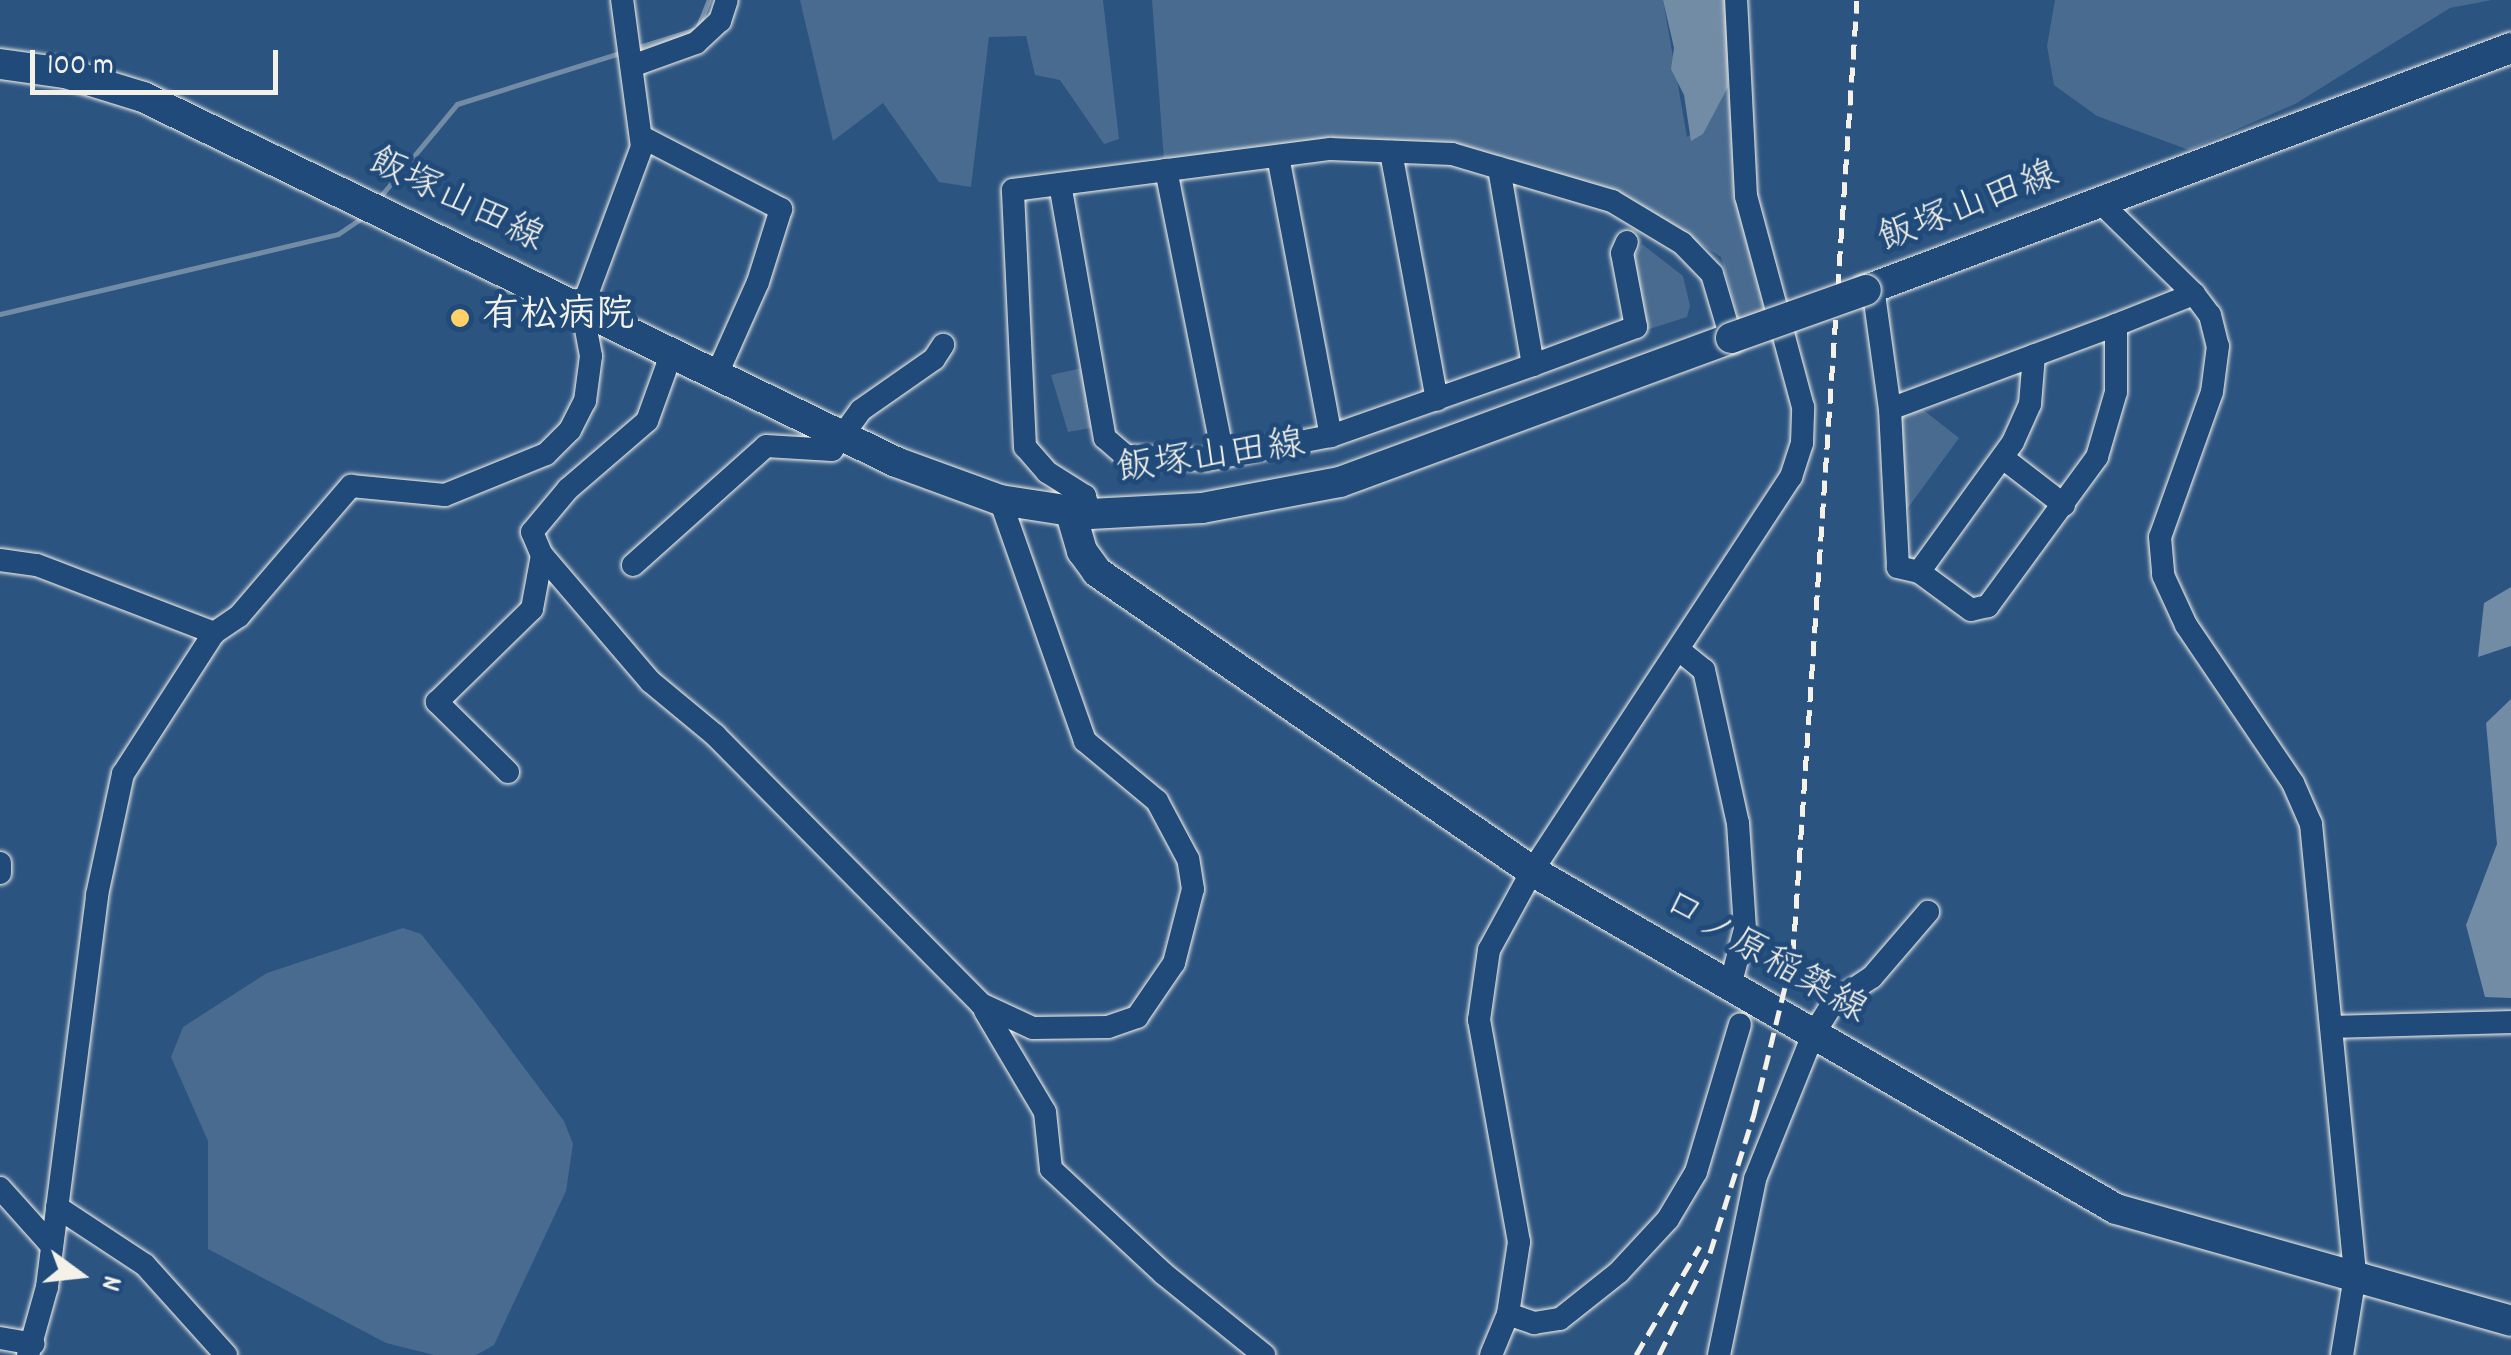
<!DOCTYPE html>
<html>
<head>
<meta charset="utf-8">
<style>
  body { margin:0 }
  #map { position:relative; width:2511px; height:1355px; overflow:hidden; background:#2c5481; font-family:Dekko,"Klee One",sans-serif }
  div>[style] { position:absolute }
  .green>* { inset:0; background:#496b90 }
  .water>* { inset:0; background:#738ca6 }
  .stream>* { height:5px; margin:-2.5px; padding:0 2.5px; transform-origin:2.5px; border-radius:2.5px; background:#738ca6 }
  .roads { filter:drop-shadow(0 0 2px #f4f1e8) drop-shadow(0 0 2px #f4f1e8) }
  .minor>* { height:22px; margin:-11px; padding:0 11px; transform-origin:11px; border-radius:11px; background:#1f4a7a }
  .major>* { height:30px; margin:-15px; padding:0 15px; transform-origin:15px; border-radius:15px; background:#1f4a7a }
  .rail>* { height:5px; margin-top:-2.5px; transform-origin:0; background:repeating-linear-gradient(90deg,#f4f1e8 0 15px,transparent 0 23px) }
  .bridges { filter:drop-shadow(0 0 2px #f4f1e8) drop-shadow(0 0 2px #f4f1e8) }
  .major-bridge>* { height:30px; margin:-15px; padding:0 15px; transform-origin:15px; border-radius:15px; background:#1f4a7a }
  .dots>* { width:28px; height:28px; translate:-50% -50%; box-sizing:border-box; border:5px solid #1f4a7a; border-radius:50% }
  span { translate:-50% -50%; white-space:nowrap; text-align:center; line-height:1.15; -webkit-text-stroke:10px #1f4a7a; paint-order:stroke }
  .street-label { font-size:38px; color:#f4f1e8 }
  .poi-label { font-size:38px; color:#f4f1e8; font-weight:700 }
  .left { translate:0 -50%; text-align:left }
  .north { position:absolute; left:30px; top:1225px; width:100px; height:100px; -webkit-text-stroke:8px #1f4a7a; paint-order:stroke; rotate:105deg; font-size:28px; font-weight:700; line-height:40px; text-align:center; color:#f4f1e8 }
  .north::after { content:''; display:block; margin:auto; width:35px; height:45px; background:#f4f1e8; clip-path:polygon(50% 0,100% 100%,50% 72%,0 100%) }
  .scale { position:absolute; left:30px; top:50px; width:248px; height:45px; box-sizing:border-box; border:5px solid #f4f1e8; border-top:0; padding-left:12px; font-size:30px; line-height:35px; white-space:nowrap; color:#f4f1e8; -webkit-text-stroke:8px #1f4a7a; paint-order:stroke }
</style>
</head>
<body>
<div id="map">
  <div class="green">
    <div style="clip-path:polygon(800px 0,1103px 0,1119px 139px,1104px 144px,1060px 80px,1035px 75px,1026px 36px,989px 37px,971px 187px,939px 182px,883px 103px,833px 141px)"></div>
    <div style="clip-path:polygon(1152px 0,1663px 0,1687px 137px,1709px 122px,1728px 87px,1741px 221px,1765px 311px,1739px 322px,1721px 257px,1617px 191px,1461px 146px,1164px 161px)"></div>
    <div style="clip-path:polygon(2055px 0,2492px 0,2450px 8px,2295px 104px,2189px 150px,2097px 116px,2054px 85px,2047px 46px)"></div>
    <div style="clip-path:polygon(1642px 244px,1683px 276px,1690px 306px,1687px 317px,1643px 331px,1629px 264px)"></div>
    <div style="clip-path:polygon(1086px 367px,1096px 427px,1068px 432px,1051px 375px)"></div>
    <div style="clip-path:polygon(1917px 405px,1959px 438px,1902px 516px,1901px 412px)"></div>
    <div style="clip-path:polygon(403px 928px,421px 934px,476px 1003px,564px 1121px,573px 1144px,566px 1191px,494px 1345px,476px 1355px,434px 1355px,386px 1343px,208px 1249px,208px 1141px,171px 1057px,183px 1027px,267px 973px)"></div>
  </div>
  <div class="water">
    <div style="clip-path:polygon(1663px 0,1727px 0,1728px 87px,1703px 134px,1691px 141px,1684px 95px,1671px 69px,1674px 48px)"></div>
    <div style="clip-path:polygon(2511px 587px,2511px 646px,2478px 657px,2484px 603px)"></div>
    <div style="clip-path:polygon(2511px 699px,2511px 998px,2485px 997px,2466px 925px,2497px 844px,2486px 723px)"></div>
  </div>
  <div class="stream">
    <div style="left:636px;top:48px;width:64px;rotate:-17.3deg"></div>
    <div style="left:697px;top:29px;width:31px;rotate:-68deg"></div>
    <div style="left:379px;top:198px;width:122px;rotate:-50.3deg"></div>
    <div style="left:457px;top:104px;width:171px;rotate:-17.4deg"></div>
    <div style="left:0;top:314px;width:347px;rotate:-13.3deg"></div>
    <div style="left:338px;top:234px;width:34px;rotate:-34deg"></div>
  </div>
  <div class="roads">
    <div class="minor">
      <div style="left:632px;top:66px;width:68px;rotate:-19.8deg"></div>
      <div style="left:696px;top:43px;width:33px;rotate:-43deg"></div>
      <div style="left:720px;top:21px;width:22px;rotate:-72deg"></div>
      <div style="left:642px;top:137px;width:157px;rotate:27.4deg"></div>
      <div style="left:781px;top:209px;width:77px;rotate:107.5deg"></div>
      <div style="left:758px;top:282px;width:101px;rotate:114deg"></div>
      <div style="left:1391px;top:152px;width:252px;rotate:79.5deg"></div>
      <div style="left:1278px;top:156px;width:285px;rotate:79.3deg"></div>
      <div style="left:1166px;top:170px;width:292px;rotate:78.7deg"></div>
      <div style="left:1060px;top:184px;width:258px;rotate:80deg"></div>
      <div style="left:1105px;top:438px;width:28px;rotate:41deg"></div>
      <div style="left:1126px;top:456px;width:80px;rotate:2.9deg"></div>
      <div style="left:1206px;top:460px;width:127px;rotate:-10.9deg"></div>
      <div style="left:1331px;top:436px;width:214px;rotate:-19.4deg"></div>
      <div style="left:1533px;top:365px;width:200px;rotate:-99.8deg"></div>
      <div style="left:2100px;top:202px;width:132px;rotate:44.4deg"></div>
      <div style="left:2194px;top:294px;width:26px;rotate:53deg"></div>
      <div style="left:2210px;top:315px;width:32px;rotate:76deg"></div>
      <div style="left:2218px;top:346px;width:46px;rotate:97.4deg"></div>
      <div style="left:2212px;top:392px;width:154px;rotate:109.7deg"></div>
      <div style="left:2160px;top:537px;width:38px;rotate:85deg"></div>
      <div style="left:2163px;top:575px;width:55px;rotate:65.3deg"></div>
      <div style="left:2186px;top:625px;width:191px;rotate:55.9deg"></div>
      <div style="left:2293px;top:783px;width:45px;rotate:66.3deg"></div>
      <div style="left:2311px;top:824px;width:454px;rotate:84.4deg"></div>
      <div style="left:2355px;top:1276px;width:80px;rotate:99.3deg"></div>
      <div style="left:1873px;top:287px;width:123px;rotate:82.1deg"></div>
      <div style="left:2116px;top:325px;width:67px;rotate:90deg"></div>
      <div style="left:2116px;top:392px;width:68px;rotate:106.3deg"></div>
      <div style="left:2097px;top:457px;width:185px;rotate:126.2deg"></div>
      <div style="left:1988px;top:606px;width:17px;rotate:167deg"></div>
      <div style="left:1971px;top:610px;width:64px;rotate:-143.8deg"></div>
      <div style="left:1919px;top:572px;width:22px;rotate:-167deg"></div>
      <div style="left:1898px;top:567px;width:158px;rotate:-92.9deg"></div>
      <div style="left:1890px;top:409px;width:241px;rotate:-20.4deg"></div>
      <div style="left:2116px;top:325px;width:84px;rotate:-21.7deg"></div>
      <div style="left:672px;top:352px;width:73px;rotate:109.9deg"></div>
      <div style="left:647px;top:421px;width:104px;rotate:139.3deg"></div>
      <div style="left:568px;top:489px;width:56px;rotate:129.9deg"></div>
      <div style="left:532px;top:532px;width:25px;rotate:67deg"></div>
      <div style="left:542px;top:555px;width:167px;rotate:49.4deg"></div>
      <div style="left:651px;top:682px;width:83px;rotate:39.6deg"></div>
      <div style="left:715px;top:735px;width:378px;rotate:45.3deg"></div>
      <div style="left:981px;top:1004px;width:57px;rotate:24.8deg"></div>
      <div style="left:1033px;top:1028px;width:75px;rotate:-0.8deg"></div>
      <div style="left:1108px;top:1027px;width:31px;rotate:-19deg"></div>
      <div style="left:1137px;top:1017px;width:65px;rotate:-55.6deg"></div>
      <div style="left:1174px;top:963px;width:76px;rotate:-75.6deg"></div>
      <div style="left:1193px;top:889px;width:30px;rotate:-99deg"></div>
      <div style="left:1188px;top:859px;width:66px;rotate:-118.1deg"></div>
      <div style="left:1157px;top:801px;width:94px;rotate:-140.2deg"></div>
      <div style="left:1085px;top:741px;width:256px;rotate:-109.4deg"></div>
      <div style="left:1533px;top:365px;width:110px;rotate:-20.3deg"></div>
      <div style="left:1636px;top:327px;width:75px;rotate:-100.7deg"></div>
      <div style="left:1622px;top:253px;width:12px;rotate:-66deg"></div>
      <div style="left:2003px;top:458px;width:77px;rotate:37.6deg"></div>
      <div style="left:1090px;top:514px;width:19px;rotate:-106deg"></div>
      <div style="left:1085px;top:496px;width:45px;rotate:-147.7deg"></div>
      <div style="left:1047px;top:472px;width:33px;rotate:-131deg"></div>
      <div style="left:1025px;top:447px;width:257px;rotate:-92.7deg"></div>
      <div style="left:1013px;top:190px;width:320px;rotate:-7.4deg"></div>
      <div style="left:1330px;top:149px;width:122px;rotate:2.3deg"></div>
      <div style="left:1452px;top:154px;width:167px;rotate:16.4deg"></div>
      <div style="left:1612px;top:201px;width:82px;rotate:31deg"></div>
      <div style="left:1682px;top:243px;width:43px;rotate:45.9deg"></div>
      <div style="left:1712px;top:274px;width:67px;rotate:73.5deg"></div>
      <div style="left:0;top:560px;width:37px;rotate:8deg"></div>
      <div style="left:37px;top:565px;width:190px;rotate:21deg"></div>
      <div style="left:633px;top:565px;width:178px;rotate:-41.8deg"></div>
      <div style="left:766px;top:446px;width:66px;rotate:3.5deg"></div>
      <div style="left:832px;top:450px;width:49px;rotate:-54.1deg"></div>
      <div style="left:861px;top:410px;width:89px;rotate:-34.9deg"></div>
      <div style="left:934px;top:359px;width:17px;rotate:-57deg"></div>
      <div style="left:1919px;top:572px;width:160px;rotate:-54.1deg"></div>
      <div style="left:2013px;top:442px;width:42px;rotate:-65.9deg"></div>
      <div style="left:2030px;top:404px;width:49px;rotate:-85.3deg"></div>
      <div style="left:1679px;top:650px;width:32px;rotate:39deg"></div>
      <div style="left:1704px;top:670px;width:157px;rotate:77.5deg"></div>
      <div style="left:1738px;top:823px;width:106px;rotate:86.2deg"></div>
      <div style="left:1745px;top:929px;width:59px;rotate:104.7deg"></div>
      <div style="left:508px;top:772px;width:100px;rotate:-135.4deg"></div>
      <div style="left:437px;top:702px;width:133px;rotate:-44.4deg"></div>
      <div style="left:532px;top:609px;width:55px;rotate:-79.5deg"></div>
      <div style="left:0;top:863px;width:10px;rotate:90deg"></div>
      <div style="left:985px;top:1011px;width:117px;rotate:59.3deg"></div>
      <div style="left:1045px;top:1112px;width:57px;rotate:84deg"></div>
      <div style="left:1051px;top:1169px;width:154px;rotate:42.9deg"></div>
      <div style="left:1164px;top:1274px;width:129px;rotate:39deg"></div>
      <div style="left:2332px;top:1027px;width:179px;rotate:-1.6deg"></div>
      <div style="left:0;top:1188px;width:78px;rotate:48.1deg"></div>
      <div style="left:57px;top:1207px;width:105px;rotate:33.4deg"></div>
      <div style="left:145px;top:1265px;width:121px;rotate:48deg"></div>
      <div style="left:1508px;top:1314px;width:28px;rotate:19deg"></div>
      <div style="left:1534px;top:1323px;width:26px;rotate:-9deg"></div>
      <div style="left:1560px;top:1319px;width:75px;rotate:-38.5deg"></div>
      <div style="left:1619px;top:1272px;width:72px;rotate:-47.2deg"></div>
      <div style="left:1668px;top:1219px;width:55px;rotate:-59.2deg"></div>
      <div style="left:1696px;top:1172px;width:154px;rotate:-73.4deg"></div>
      <div style="left:0;top:1338px;width:34px;rotate:10deg"></div>
      <div style="left:28px;top:1355px;width:71px;rotate:-74.4deg"></div>
      <div style="left:47px;top:1287px;width:395px;rotate:-82.7deg"></div>
      <div style="left:97px;top:895px;width:124px;rotate:-77.9deg"></div>
      <div style="left:123px;top:774px;width:168px;rotate:-57.2deg"></div>
      <div style="left:214px;top:633px;width:30px;rotate:-34deg"></div>
      <div style="left:239px;top:616px;width:172px;rotate:-49.3deg"></div>
      <div style="left:351px;top:486px;width:94px;rotate:5.5deg"></div>
      <div style="left:445px;top:495px;width:109px;rotate:-22.1deg"></div>
      <div style="left:546px;top:454px;width:34px;rotate:-45deg"></div>
      <div style="left:570px;top:430px;width:33px;rotate:-63deg"></div>
      <div style="left:585px;top:401px;width:45px;rotate:-82.4deg"></div>
      <div style="left:591px;top:356px;width:49px;rotate:-100.6deg"></div>
      <div style="left:582px;top:308px;width:172px;rotate:-69.6deg"></div>
      <div style="left:642px;top:147px;width:148px;rotate:-97.7deg"></div>
      <div style="left:1491px;top:1355px;width:44px;rotate:-67.5deg"></div>
      <div style="left:1508px;top:1314px;width:73px;rotate:-81.3deg"></div>
      <div style="left:1519px;top:1242px;width:226px;rotate:-100.2deg"></div>
      <div style="left:1479px;top:1020px;width:71px;rotate:-81.9deg"></div>
      <div style="left:1489px;top:950px;width:90px;rotate:-61.4deg"></div>
      <div style="left:1532px;top:871px;width:472px;rotate:-56.7deg"></div>
      <div style="left:1791px;top:477px;width:36px;rotate:-72deg"></div>
      <div style="left:1802px;top:443px;width:36px;rotate:-88deg"></div>
      <div style="left:1803px;top:407px;width:219px;rotate:-105.1deg"></div>
      <div style="left:1746px;top:196px;width:196px;rotate:-92.9deg"></div>
      <div style="left:1719px;top:1355px;width:180px;rotate:-78.4deg"></div>
      <div style="left:1755px;top:1179px;width:155px;rotate:-68.1deg"></div>
      <div style="left:1813px;top:1035px;width:39px;rotate:-58deg"></div>
      <div style="left:1834px;top:1002px;width:45px;rotate:-33.3deg"></div>
      <div style="left:1872px;top:977px;width:86px;rotate:-49.3deg"></div>
    </div>
    <div class="major">
      <div style="left:0;top:64px;width:66px;rotate:7.9deg"></div>
      <div style="left:65px;top:73px;width:82px;rotate:17.1deg"></div>
      <div style="left:143px;top:97px;width:837px;rotate:25.86deg"></div>
      <div style="left:896px;top:462px;width:111px;rotate:20.1deg"></div>
      <div style="left:1000px;top:500px;width:91px;rotate:8.8deg"></div>
      <div style="left:1090px;top:514px;width:112px;rotate:-3.1deg"></div>
      <div style="left:1202px;top:508px;width:140px;rotate:-10.7deg"></div>
      <div style="left:1340px;top:482px;width:417px;rotate:-20.2deg"></div>
      <div style="left:1866px;top:290px;width:689px;rotate:-20.57deg"></div>
      <div style="left:1070px;top:510px;width:43px;rotate:73.7deg"></div>
      <div style="left:1082px;top:551px;width:26px;rotate:54deg"></div>
      <div style="left:1097px;top:572px;width:528px;rotate:34.5deg"></div>
      <div style="left:1532px;top:871px;width:675px;rotate:30.06deg"></div>
      <div style="left:2116px;top:1209px;width:411px;rotate:15.8deg"></div>
    </div>
  </div>
  <div class="rail">
    <div style="left:1636px;top:1355px;width:126px;rotate:-59.6deg"></div>
    <div style="left:1659px;top:1355px;width:114px;rotate:-63.4deg"></div>
    <div style="left:1710px;top:1253px;width:146px;rotate:-72.4deg"></div>
    <div style="left:1754px;top:1114px;width:165px;rotate:-76.3deg"></div>
    <div style="left:1793px;top:954px;width:956px;rotate:-86.16deg"></div>
  </div>
  <div class="bridges">
    <div class="major-bridge">
      <div style="left:1731px;top:338px;width:143px;rotate:-19.6deg"></div>
    </div>
  </div>
  <div class="dots">
    <div style="left:460px;top:318px;background:#ffd166"></div>
  </div>
  <div class="street-label">
    <span style="left:455px;top:202px;rotate:26deg">飯塚山田線</span>
    <span style="left:1969px;top:209px;rotate:-21deg">飯塚山田線</span>
    <span style="left:1211px;top:459px;rotate:-8deg">飯塚山田線</span>
    <span style="left:1764px;top:959px;rotate:30deg">口ノ原稲築線</span>
  </div>
  <div class="poi-label">
    <span class="left" style="left:482px;top:318px">有松病院</span>
  </div>
  <div class="north">N</div>
  <div class="scale">100 m</div>
</div>
</body>
</html>
